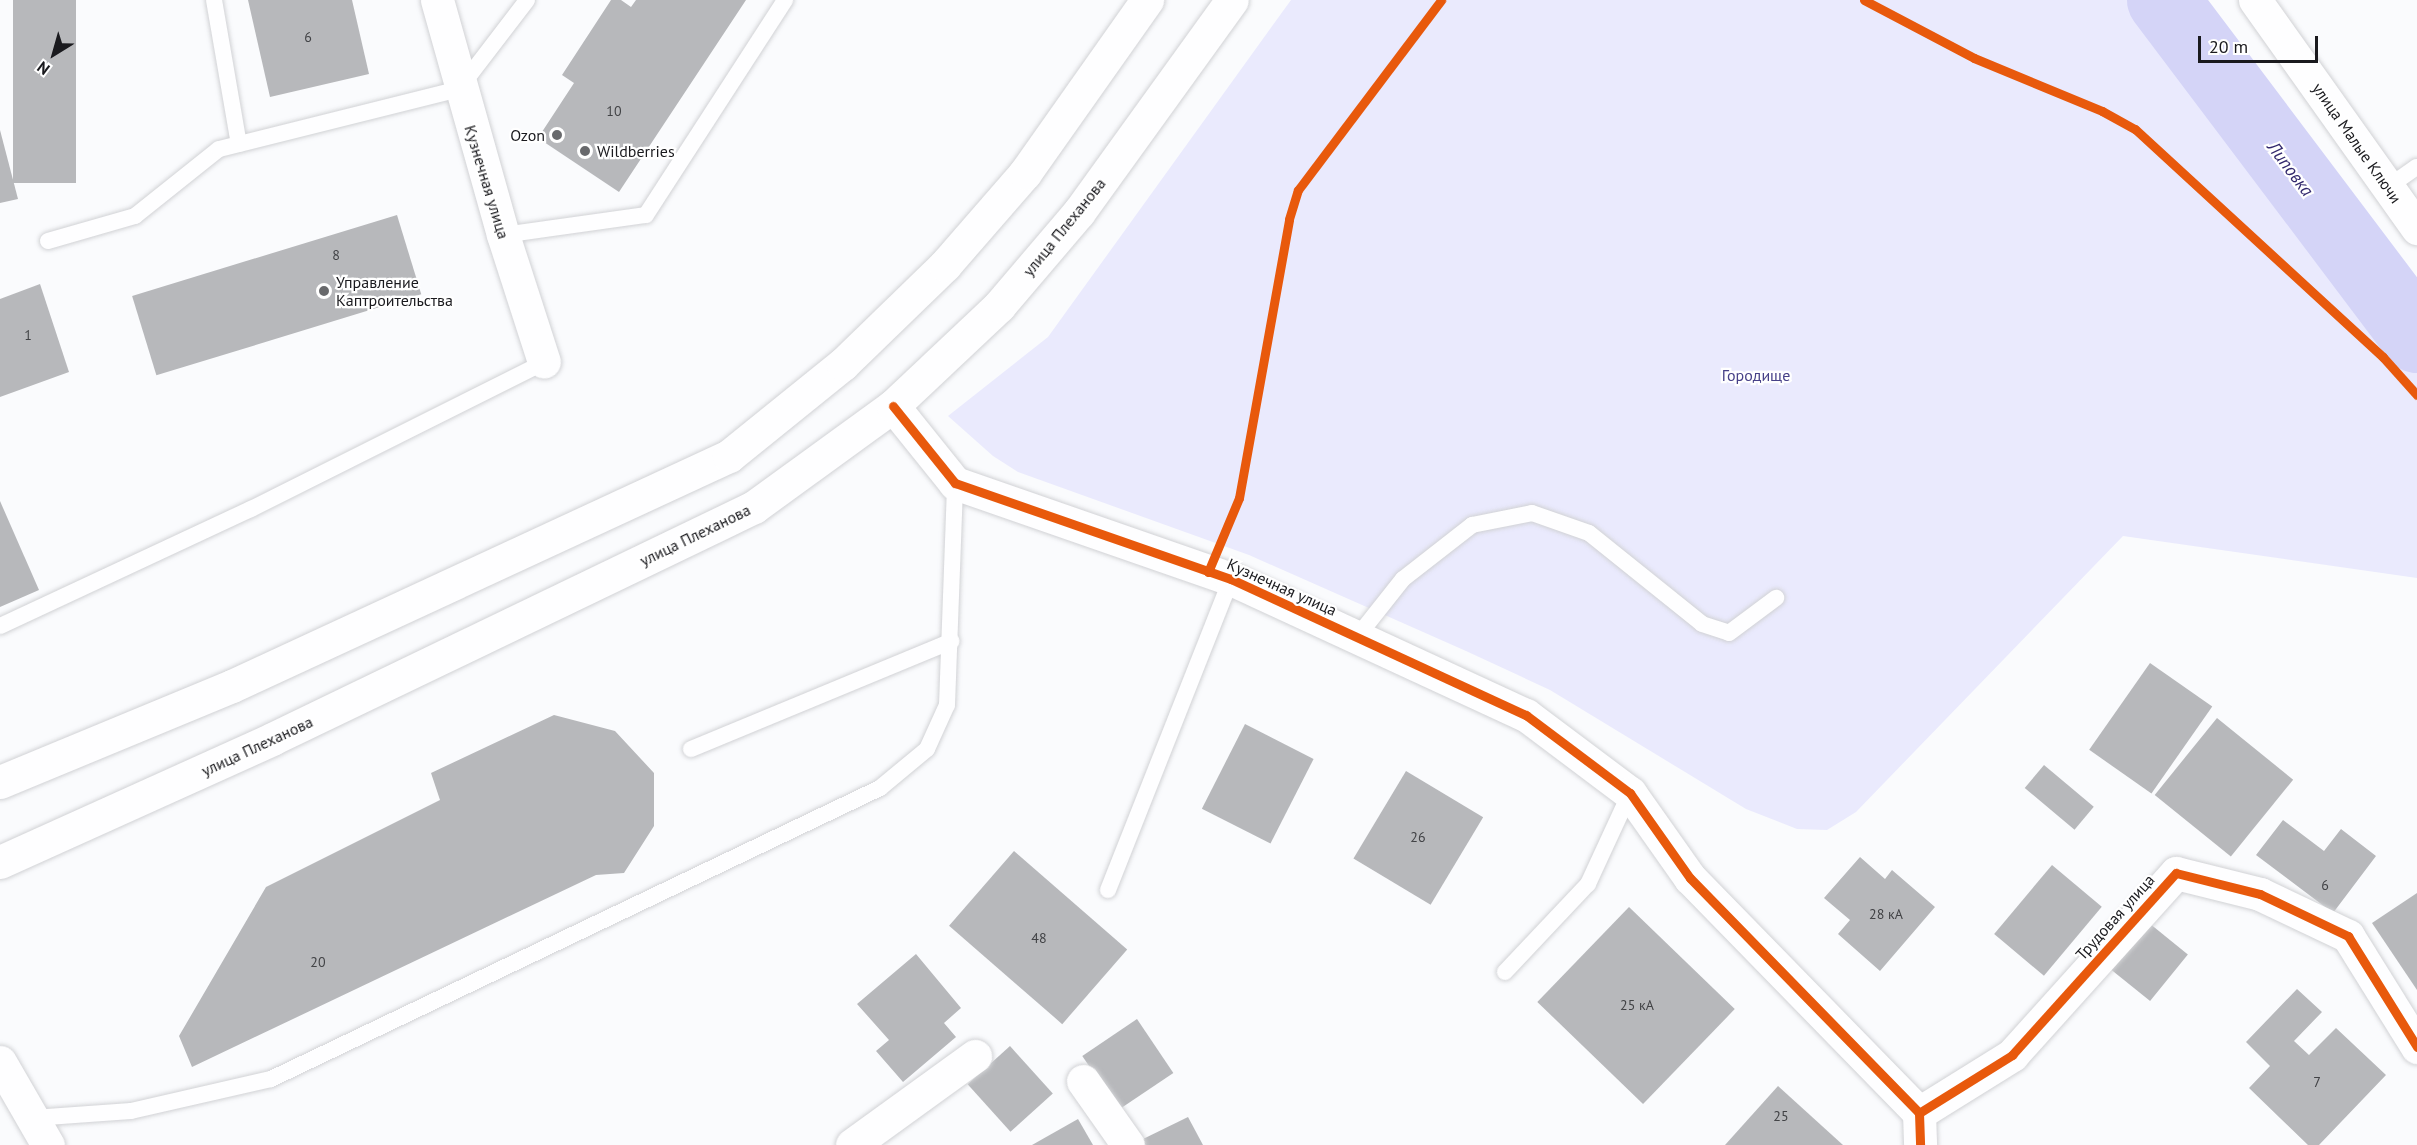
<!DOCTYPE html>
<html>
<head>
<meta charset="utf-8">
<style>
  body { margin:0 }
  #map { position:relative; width:2417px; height:1145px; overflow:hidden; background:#fafbfd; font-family:"PT Sans",sans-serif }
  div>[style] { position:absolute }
  .green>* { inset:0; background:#eaeafd }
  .river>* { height:72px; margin:-36px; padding:0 36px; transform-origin:36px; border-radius:36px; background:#d4d4f7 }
  .building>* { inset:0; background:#b7b8bb; transform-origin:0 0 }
  .roads { filter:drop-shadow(0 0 2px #d1d2d5) drop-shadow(0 0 2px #d1d2d5) }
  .lane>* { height:16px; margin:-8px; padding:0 8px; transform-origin:8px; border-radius:8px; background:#fefeff }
  .street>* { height:33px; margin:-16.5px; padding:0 16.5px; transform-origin:16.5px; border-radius:16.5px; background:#fefeff }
  .secondary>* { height:33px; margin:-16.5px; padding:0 16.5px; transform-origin:16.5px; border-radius:16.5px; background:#fefeff }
  .cycleway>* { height:9px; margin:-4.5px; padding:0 4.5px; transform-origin:4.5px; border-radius:4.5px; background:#e8590c }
  .dots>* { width:16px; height:16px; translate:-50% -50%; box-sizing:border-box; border:3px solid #fff; border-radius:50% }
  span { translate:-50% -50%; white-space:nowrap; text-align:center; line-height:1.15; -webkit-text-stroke:4.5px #fff; paint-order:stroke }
  .number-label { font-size:14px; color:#414245 }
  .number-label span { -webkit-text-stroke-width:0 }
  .poi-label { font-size:16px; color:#1a1a1e }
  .right { translate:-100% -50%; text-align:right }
  .left { translate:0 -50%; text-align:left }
  .street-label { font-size:16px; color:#1a1a1e }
  .park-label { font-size:16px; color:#474188 }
  .water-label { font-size:18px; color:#32286d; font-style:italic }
  .north { position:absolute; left:24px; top:24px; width:60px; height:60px; -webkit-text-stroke:4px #fff; paint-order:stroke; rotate:217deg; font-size:16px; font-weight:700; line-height:24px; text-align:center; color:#1a1a1e }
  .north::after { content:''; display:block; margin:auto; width:21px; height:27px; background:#1a1a1e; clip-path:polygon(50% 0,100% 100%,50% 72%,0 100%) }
  .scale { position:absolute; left:2198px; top:36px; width:120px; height:27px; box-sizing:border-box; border:3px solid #1a1a1e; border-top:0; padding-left:8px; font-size:18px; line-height:21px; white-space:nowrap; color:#1a1a1e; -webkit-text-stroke:4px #fff; paint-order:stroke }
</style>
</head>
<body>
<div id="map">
  <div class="green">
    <div style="clip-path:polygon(1291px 0,2152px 0,2417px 355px,2417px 578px,2123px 536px,1856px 812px,1827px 830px,1797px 829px,1746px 809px,1550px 690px,1466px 651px,1249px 555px,1018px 472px,993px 456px,948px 416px,1048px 337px)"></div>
  </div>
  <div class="river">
    <div style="left:2163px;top:0;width:422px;rotate:53deg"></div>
  </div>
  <div class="building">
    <div style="left:13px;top:0;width:63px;height:183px"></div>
    <div style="clip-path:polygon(248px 0,352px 0,369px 74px,270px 97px)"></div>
    <div style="clip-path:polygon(611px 0,621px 0,631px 7px,636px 0,746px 0,619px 192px,538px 138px,574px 83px,562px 75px)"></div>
    <div style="clip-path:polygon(0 130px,18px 199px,0 203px)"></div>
    <div style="left:397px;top:215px;width:83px;height:277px;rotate:73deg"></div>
    <div style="clip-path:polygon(40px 284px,69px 372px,0 397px,0 299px)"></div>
    <div style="clip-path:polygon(0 501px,39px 590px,0 607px)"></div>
    <div style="left:2150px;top:663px;width:76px;height:106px;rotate:35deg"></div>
    <div style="clip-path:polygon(554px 715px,615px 731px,654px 773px,654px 826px,624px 873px,596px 875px,192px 1067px,179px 1036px,266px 887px,440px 800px,431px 773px)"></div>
    <div style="left:2217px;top:718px;width:98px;height:99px;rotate:39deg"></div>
    <div style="left:1245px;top:724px;width:77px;height:95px;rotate:27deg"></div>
    <div style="left:2044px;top:765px;width:65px;height:30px;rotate:40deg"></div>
    <div style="left:1406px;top:771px;width:90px;height:102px;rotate:31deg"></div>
    <div style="clip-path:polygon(2283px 820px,2324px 851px,2341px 829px,2376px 856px,2333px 913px,2256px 855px)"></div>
    <div style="left:1014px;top:851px;width:150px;height:99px;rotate:41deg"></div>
    <div style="clip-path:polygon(1860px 857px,1885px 879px,1892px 870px,1935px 907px,1880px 971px,1838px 934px,1850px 920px,1824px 898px)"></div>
    <div style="left:2052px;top:865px;width:65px;height:90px;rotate:40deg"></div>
    <div style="clip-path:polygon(2417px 893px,2417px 990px,2372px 923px)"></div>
    <div style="left:1629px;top:907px;width:147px;height:132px;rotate:44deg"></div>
    <div style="left:2149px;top:923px;width:50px;height:60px;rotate:39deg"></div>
    <div style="clip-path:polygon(916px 954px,961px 1008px,944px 1023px,956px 1037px,903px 1082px,876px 1051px,889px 1040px,857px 1004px)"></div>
    <div style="clip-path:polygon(2297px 989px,2322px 1012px,2294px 1041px,2309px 1055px,2336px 1028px,2386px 1075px,2319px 1145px,2308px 1145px,2249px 1088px,2270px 1066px,2246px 1042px)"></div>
    <div style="left:1137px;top:1019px;width:65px;height:66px;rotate:56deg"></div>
    <div style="left:1010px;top:1046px;width:64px;height:57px;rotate:48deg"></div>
    <div style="clip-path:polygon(1778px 1086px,1843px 1145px,1725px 1145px)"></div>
    <div style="clip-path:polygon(1188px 1117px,1203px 1145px,1144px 1145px,1141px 1140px)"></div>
    <div style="clip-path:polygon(1078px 1119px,1093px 1145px,1032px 1145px)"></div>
  </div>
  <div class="roads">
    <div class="lane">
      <div style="left:214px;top:0;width:146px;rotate:80.2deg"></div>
      <div style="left:2388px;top:187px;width:35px;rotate:-35deg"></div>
      <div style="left:503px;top:235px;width:144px;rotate:-8deg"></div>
      <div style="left:646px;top:215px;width:256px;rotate:-57.1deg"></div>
      <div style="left:48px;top:241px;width:91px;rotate:-16deg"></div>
      <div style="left:135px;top:216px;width:107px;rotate:-38.6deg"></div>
      <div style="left:219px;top:149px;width:247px;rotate:-14deg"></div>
      <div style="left:459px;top:89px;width:112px;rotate:-52.6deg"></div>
      <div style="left:0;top:626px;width:277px;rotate:-25deg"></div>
      <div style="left:251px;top:509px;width:328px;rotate:-26.6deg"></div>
      <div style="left:1357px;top:637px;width:74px;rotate:-51.6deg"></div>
      <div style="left:1403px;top:579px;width:88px;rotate:-38deg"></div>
      <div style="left:1472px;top:525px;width:61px;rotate:-11.3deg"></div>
      <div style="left:1532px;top:513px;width:60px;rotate:19.3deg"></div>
      <div style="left:1589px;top:533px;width:145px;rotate:38.8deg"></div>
      <div style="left:1702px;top:624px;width:28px;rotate:18deg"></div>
      <div style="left:1729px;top:633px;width:59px;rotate:-36.7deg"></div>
      <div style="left:691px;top:749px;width:282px;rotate:-22.5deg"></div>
      <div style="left:1108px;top:890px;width:334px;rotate:-68.4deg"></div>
      <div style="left:1505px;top:972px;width:121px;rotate:-46.7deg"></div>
      <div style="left:1588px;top:884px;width:100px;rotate:-65.2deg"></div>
      <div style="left:33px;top:1118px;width:98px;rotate:-4.1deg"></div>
      <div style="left:131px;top:1111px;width:144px;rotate:-12.9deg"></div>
      <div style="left:271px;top:1079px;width:675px;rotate:-25.54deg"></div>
      <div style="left:880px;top:788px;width:61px;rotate:-39.7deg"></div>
      <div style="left:927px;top:749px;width:48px;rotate:-65.6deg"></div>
      <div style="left:947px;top:705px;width:222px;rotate:-87.9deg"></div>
    </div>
    <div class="street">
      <div style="left:437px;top:0;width:244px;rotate:74.3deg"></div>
      <div style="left:503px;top:235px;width:133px;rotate:72.1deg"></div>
      <div style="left:2255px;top:0;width:280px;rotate:54.6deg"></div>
      <div style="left:893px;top:406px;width:99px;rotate:51.2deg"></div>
      <div style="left:955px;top:483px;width:292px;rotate:19.2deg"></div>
      <div style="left:1231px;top:579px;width:325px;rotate:24.8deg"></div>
      <div style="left:1526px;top:715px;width:130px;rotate:36.9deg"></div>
      <div style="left:1630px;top:793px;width:104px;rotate:54.8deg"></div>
      <div style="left:1690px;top:878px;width:328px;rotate:45.7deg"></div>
      <div style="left:1919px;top:1113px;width:32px;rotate:88deg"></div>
      <div style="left:0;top:1062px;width:96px;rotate:60deg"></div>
      <div style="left:1083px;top:1081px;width:78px;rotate:54.9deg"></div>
      <div style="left:1919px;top:1113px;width:110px;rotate:-31.9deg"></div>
      <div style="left:2012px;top:1055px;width:245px;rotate:-48deg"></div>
      <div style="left:2176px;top:873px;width:87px;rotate:14deg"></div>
      <div style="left:2260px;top:894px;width:98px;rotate:25.5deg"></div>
      <div style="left:2348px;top:936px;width:131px;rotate:58.1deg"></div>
      <div style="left:852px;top:1145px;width:152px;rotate:-35.9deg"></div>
    </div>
    <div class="secondary">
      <div style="left:0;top:782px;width:251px;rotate:-22.5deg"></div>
      <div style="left:232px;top:686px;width:548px;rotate:-24.83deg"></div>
      <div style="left:729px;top:456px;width:146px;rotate:-38.9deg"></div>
      <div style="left:843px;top:364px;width:142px;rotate:-44.1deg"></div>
      <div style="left:945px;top:265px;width:122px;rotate:-49deg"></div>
      <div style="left:1025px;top:173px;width:212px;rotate:-54.8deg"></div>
      <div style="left:0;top:862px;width:299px;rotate:-24.3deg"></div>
      <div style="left:272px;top:739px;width:535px;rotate:-25.7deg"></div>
      <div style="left:754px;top:507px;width:172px;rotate:-36deg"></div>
      <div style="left:893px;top:406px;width:146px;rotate:-43.3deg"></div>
      <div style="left:999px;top:306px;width:123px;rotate:-49.6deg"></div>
      <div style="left:1079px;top:212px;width:261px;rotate:-54.2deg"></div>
    </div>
  </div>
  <div class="cycleway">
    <div style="left:1864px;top:0;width:124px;rotate:27.8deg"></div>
    <div style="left:1974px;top:58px;width:139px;rotate:22.5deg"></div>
    <div style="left:2102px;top:111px;width:38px;rotate:29deg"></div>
    <div style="left:2135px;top:129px;width:337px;rotate:42.6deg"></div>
    <div style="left:2383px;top:357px;width:51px;rotate:48.2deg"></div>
    <div style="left:893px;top:406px;width:99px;rotate:51.2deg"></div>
    <div style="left:955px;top:483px;width:292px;rotate:19.2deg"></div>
    <div style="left:1231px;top:579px;width:325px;rotate:24.8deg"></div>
    <div style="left:1526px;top:715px;width:130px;rotate:36.9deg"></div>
    <div style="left:1630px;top:793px;width:104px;rotate:54.8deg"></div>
    <div style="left:1690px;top:878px;width:328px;rotate:45.7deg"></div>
    <div style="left:1919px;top:1113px;width:32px;rotate:88deg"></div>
    <div style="left:1208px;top:572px;width:80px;rotate:-67.3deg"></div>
    <div style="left:1239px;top:498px;width:283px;rotate:-79.8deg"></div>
    <div style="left:1289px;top:219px;width:30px;rotate:-73deg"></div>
    <div style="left:1298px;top:190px;width:238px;rotate:-53deg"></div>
    <div style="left:1919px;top:1113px;width:110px;rotate:-31.9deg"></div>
    <div style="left:2012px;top:1055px;width:245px;rotate:-48deg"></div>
    <div style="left:2176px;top:873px;width:87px;rotate:14deg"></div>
    <div style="left:2260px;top:894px;width:98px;rotate:25.5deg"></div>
    <div style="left:2348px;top:936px;width:131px;rotate:58.1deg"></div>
  </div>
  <div class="dots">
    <div style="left:557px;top:135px;background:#68696c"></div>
    <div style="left:585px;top:151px;background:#68696c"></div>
    <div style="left:324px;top:291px;background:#68696c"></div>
  </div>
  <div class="number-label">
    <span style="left:308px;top:37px">6</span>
    <span style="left:614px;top:111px">10</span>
    <span style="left:336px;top:255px">8</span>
    <span style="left:28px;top:335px">1</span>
    <span style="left:1418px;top:837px">26</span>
    <span style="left:2325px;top:885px">6</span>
    <span style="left:1886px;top:914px">28 кА</span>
    <span style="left:1039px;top:938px">48</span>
    <span style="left:318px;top:962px">20</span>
    <span style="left:1637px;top:1005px">25 кА</span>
    <span style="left:2317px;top:1082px">7</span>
    <span style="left:1781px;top:1116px">25</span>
  </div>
  <div class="poi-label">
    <span class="right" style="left:545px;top:135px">Ozon</span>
    <span class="left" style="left:597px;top:151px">Wildberries</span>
    <span class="left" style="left:336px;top:291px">Управление<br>Каптроительства</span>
  </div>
  <div class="street-label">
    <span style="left:2357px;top:143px;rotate:55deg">улица Малые Ключи</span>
    <span style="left:487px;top:182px;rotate:73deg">Кузнечная улица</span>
    <span style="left:1064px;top:227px;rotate:-51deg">улица Плеханова</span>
    <span style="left:695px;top:535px;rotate:-26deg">улица Плеханова</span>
    <span style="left:1282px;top:587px;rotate:24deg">Кузнечная улица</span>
    <span style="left:257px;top:746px;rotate:-25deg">улица Плеханова</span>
    <span style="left:2115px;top:917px;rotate:-48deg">Трудовая улица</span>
  </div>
  <div class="park-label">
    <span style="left:1756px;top:375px">Городище</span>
  </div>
  <div class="water-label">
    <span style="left:2290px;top:169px;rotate:53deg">Липовка</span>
  </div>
  <div class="north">N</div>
  <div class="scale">20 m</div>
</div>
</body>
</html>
